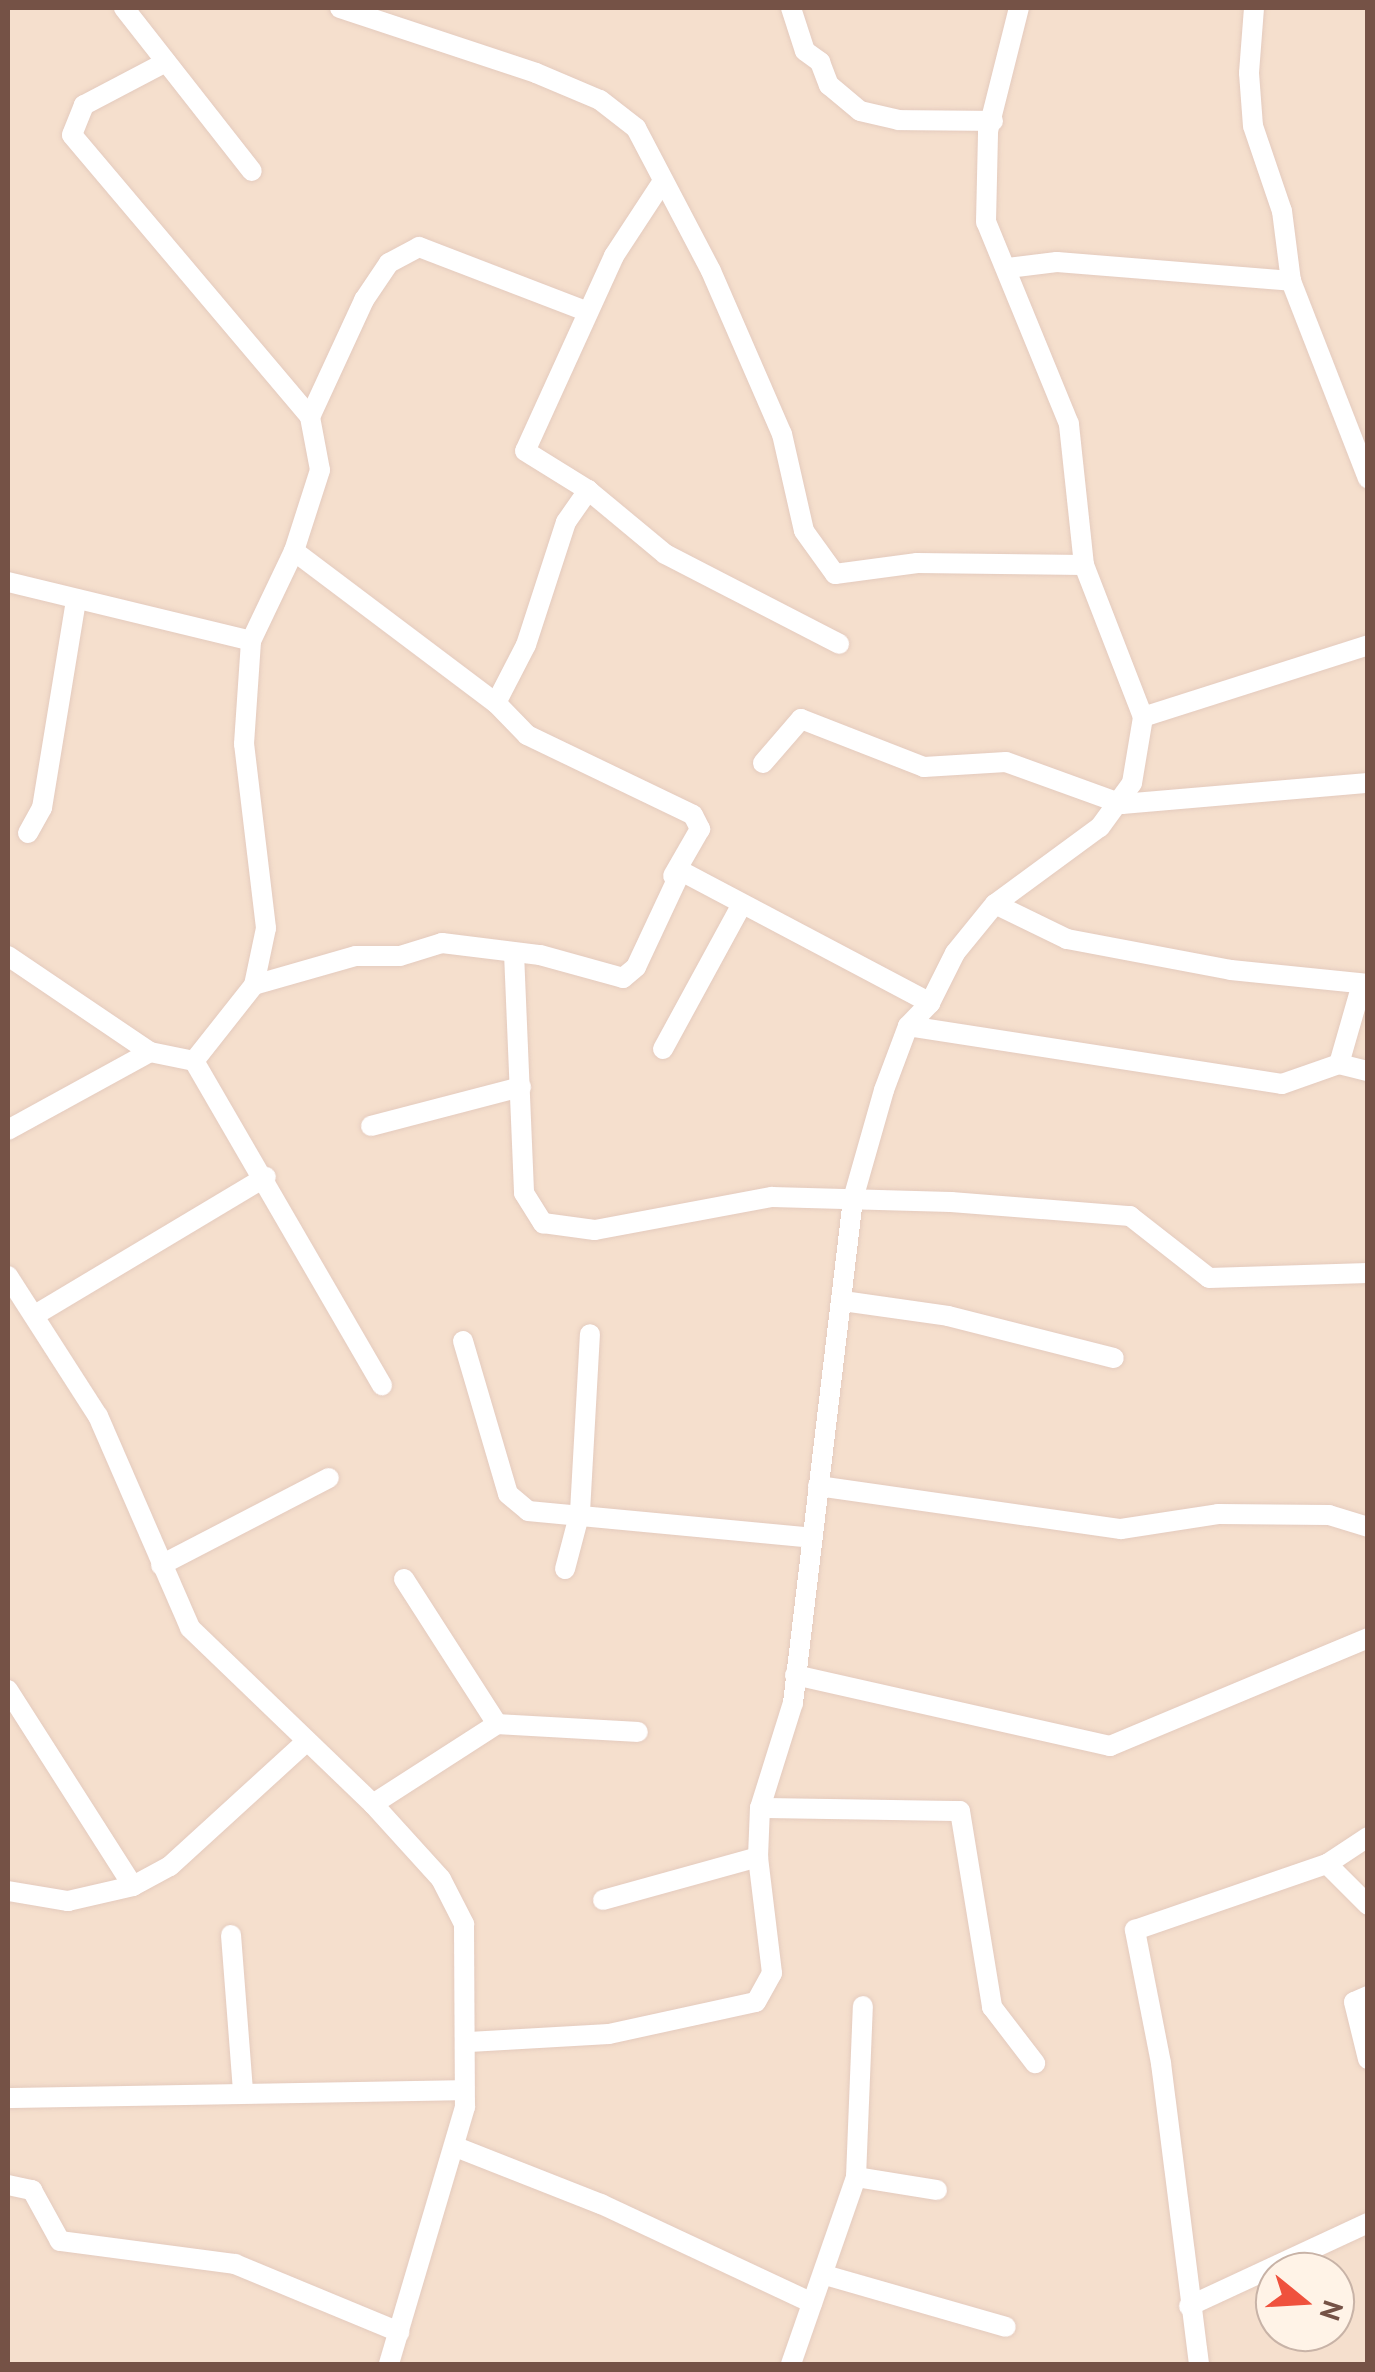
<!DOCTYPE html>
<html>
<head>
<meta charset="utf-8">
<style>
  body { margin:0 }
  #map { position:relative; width:1375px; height:2372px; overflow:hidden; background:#fdeedf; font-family:"PT Sans",sans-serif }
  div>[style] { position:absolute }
  .residential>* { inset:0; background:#f5dfcd }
  .roads { filter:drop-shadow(0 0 2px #e4cbbe) drop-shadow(0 0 2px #e4cbbe) }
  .street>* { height:20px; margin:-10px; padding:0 10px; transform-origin:10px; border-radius:10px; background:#fff }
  span { translate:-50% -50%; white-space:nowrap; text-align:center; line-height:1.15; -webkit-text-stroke:9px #fff3e7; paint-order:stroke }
  .frame { position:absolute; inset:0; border:10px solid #755246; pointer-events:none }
  .north { position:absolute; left:1255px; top:2252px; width:100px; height:100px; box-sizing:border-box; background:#fff3e7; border:2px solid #c8b3a7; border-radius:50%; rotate:108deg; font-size:28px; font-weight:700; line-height:40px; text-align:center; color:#755246 }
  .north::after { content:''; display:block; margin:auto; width:35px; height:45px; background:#ef513d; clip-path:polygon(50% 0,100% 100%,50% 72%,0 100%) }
</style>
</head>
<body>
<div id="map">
  <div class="residential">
    <div style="clip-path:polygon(evenodd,8px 8px,1367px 8px,1367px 2364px,8px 2364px,8px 8px,1275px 2272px,1335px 2272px,1335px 2332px,1275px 2332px,1275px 2272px)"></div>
  </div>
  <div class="roads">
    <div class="street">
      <div style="left:124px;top:8px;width:207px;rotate:51.9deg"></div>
      <div style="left:340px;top:8px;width:206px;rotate:18.3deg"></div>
      <div style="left:536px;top:73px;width:69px;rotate:22.9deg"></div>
      <div style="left:600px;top:100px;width:46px;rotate:37.9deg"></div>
      <div style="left:636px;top:128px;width:161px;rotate:62.3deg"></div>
      <div style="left:711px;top:271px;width:178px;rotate:66.5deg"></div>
      <div style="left:782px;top:434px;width:99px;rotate:77.2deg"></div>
      <div style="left:804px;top:531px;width:53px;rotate:54.2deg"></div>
      <div style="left:835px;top:574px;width:83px;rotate:-7.6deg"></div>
      <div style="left:917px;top:563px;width:167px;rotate:0.7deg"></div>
      <div style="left:791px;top:8px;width:45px;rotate:72deg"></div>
      <div style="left:805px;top:51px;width:19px;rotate:36deg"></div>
      <div style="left:820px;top:62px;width:25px;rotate:69deg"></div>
      <div style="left:829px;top:85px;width:40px;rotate:40deg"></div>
      <div style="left:860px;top:111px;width:39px;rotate:13deg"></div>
      <div style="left:898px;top:120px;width:95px;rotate:0.6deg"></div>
      <div style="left:1254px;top:8px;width:65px;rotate:94.4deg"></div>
      <div style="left:1249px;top:73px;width:53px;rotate:85.7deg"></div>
      <div style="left:1253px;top:126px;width:90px;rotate:71.2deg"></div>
      <div style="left:1282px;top:211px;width:71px;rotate:82.7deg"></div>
      <div style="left:1291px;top:281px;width:212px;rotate:68.7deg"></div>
      <div style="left:166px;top:62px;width:93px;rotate:152.3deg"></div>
      <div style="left:84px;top:105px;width:32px;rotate:112deg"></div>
      <div style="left:72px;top:135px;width:369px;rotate:49.8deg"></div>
      <div style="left:663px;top:181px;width:90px;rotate:123.2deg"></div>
      <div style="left:614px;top:256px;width:214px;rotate:114.5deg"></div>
      <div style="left:525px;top:451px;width:74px;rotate:31.8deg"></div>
      <div style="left:588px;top:490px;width:100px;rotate:39.7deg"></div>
      <div style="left:665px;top:554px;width:196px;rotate:27.3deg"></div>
      <div style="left:1008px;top:268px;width:49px;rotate:-7deg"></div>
      <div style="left:1057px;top:262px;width:235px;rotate:4.6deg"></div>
      <div style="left:294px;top:551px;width:253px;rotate:37deg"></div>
      <div style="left:496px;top:703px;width:45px;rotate:45.9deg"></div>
      <div style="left:527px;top:735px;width:184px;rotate:25.7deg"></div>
      <div style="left:693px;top:815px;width:16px;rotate:63deg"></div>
      <div style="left:700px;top:829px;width:54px;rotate:119.9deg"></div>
      <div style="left:8px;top:582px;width:250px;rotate:13.6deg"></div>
      <div style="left:496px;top:703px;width:65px;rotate:-62.7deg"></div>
      <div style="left:526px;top:645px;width:129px;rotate:-72deg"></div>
      <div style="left:566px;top:522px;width:39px;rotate:-55deg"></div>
      <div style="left:1143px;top:717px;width:236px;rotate:-17.7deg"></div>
      <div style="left:763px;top:763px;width:58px;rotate:-49.2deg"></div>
      <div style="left:801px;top:719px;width:132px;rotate:21.3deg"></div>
      <div style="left:924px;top:767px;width:82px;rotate:-3.5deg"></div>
      <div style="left:1006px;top:762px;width:123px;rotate:19.9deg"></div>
      <div style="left:1122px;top:804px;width:247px;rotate:-4.9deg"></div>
      <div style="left:28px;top:833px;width:29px;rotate:-61deg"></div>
      <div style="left:42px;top:808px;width:211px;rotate:-80.7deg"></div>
      <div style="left:995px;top:904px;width:80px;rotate:25.9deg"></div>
      <div style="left:1067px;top:939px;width:167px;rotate:10.7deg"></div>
      <div style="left:1231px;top:970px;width:138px;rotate:5.8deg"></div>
      <div style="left:514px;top:953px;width:240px;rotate:87.6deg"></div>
      <div style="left:524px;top:1193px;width:36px;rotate:58deg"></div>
      <div style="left:543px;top:1223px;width:52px;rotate:7.7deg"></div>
      <div style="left:595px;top:1230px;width:180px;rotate:-10.6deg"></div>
      <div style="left:772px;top:1197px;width:179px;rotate:1.6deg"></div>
      <div style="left:951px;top:1202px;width:180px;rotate:4.5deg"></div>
      <div style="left:1130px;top:1216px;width:100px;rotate:38.1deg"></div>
      <div style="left:1209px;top:1278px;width:159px;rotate:-1.8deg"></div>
      <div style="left:8px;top:956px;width:171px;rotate:34.1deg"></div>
      <div style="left:150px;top:1052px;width:45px;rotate:11.6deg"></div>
      <div style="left:194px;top:1061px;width:97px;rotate:-51.7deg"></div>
      <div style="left:254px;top:985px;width:58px;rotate:-78.1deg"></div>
      <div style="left:266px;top:928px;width:185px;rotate:-96.8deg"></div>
      <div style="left:244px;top:744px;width:103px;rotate:-86.1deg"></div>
      <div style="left:251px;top:641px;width:100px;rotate:-64.5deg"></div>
      <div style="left:294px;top:551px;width:85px;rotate:-72.2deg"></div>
      <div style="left:320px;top:470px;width:54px;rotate:-100.7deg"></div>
      <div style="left:310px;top:417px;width:129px;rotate:-65.2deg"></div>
      <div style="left:364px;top:300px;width:45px;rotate:-56deg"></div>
      <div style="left:389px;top:263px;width:34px;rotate:-28deg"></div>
      <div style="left:419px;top:247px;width:179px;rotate:21deg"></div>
      <div style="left:254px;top:985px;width:106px;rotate:-15.9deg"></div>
      <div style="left:356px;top:956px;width:44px"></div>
      <div style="left:400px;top:956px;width:44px;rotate:-17.2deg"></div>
      <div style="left:442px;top:943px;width:99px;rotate:7deg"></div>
      <div style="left:540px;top:955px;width:86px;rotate:15.5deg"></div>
      <div style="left:623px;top:978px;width:17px;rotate:-40deg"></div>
      <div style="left:636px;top:967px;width:106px;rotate:-64.9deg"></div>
      <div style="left:681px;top:871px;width:282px;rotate:27.9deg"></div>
      <div style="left:908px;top:1026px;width:378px;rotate:8.8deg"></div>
      <div style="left:1282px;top:1084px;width:60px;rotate:-19.3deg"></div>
      <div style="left:1339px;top:1064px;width:83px;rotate:-74deg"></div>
      <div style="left:663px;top:1049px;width:165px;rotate:-61.4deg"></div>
      <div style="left:194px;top:1061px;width:375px;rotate:59.9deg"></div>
      <div style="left:1339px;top:1064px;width:30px;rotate:14deg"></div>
      <div style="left:371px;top:1126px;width:155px;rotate:-14.6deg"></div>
      <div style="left:8px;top:1130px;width:162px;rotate:-28.8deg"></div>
      <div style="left:8px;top:1276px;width:166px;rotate:57.3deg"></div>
      <div style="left:98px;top:1416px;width:231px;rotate:66.5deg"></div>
      <div style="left:190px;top:1628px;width:254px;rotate:43.9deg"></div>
      <div style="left:373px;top:1804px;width:101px;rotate:47.8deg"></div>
      <div style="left:441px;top:1879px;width:51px;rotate:62.9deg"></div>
      <div style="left:464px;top:1924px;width:183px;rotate:89.7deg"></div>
      <div style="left:465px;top:2107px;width:268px;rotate:106.5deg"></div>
      <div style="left:843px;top:1301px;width:106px;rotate:8.1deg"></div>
      <div style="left:948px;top:1316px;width:171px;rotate:14.2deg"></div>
      <div style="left:35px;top:1315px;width:269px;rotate:-30.9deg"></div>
      <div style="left:463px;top:1341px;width:159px;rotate:73.6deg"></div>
      <div style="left:508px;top:1494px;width:26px;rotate:40deg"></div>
      <div style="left:528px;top:1511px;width:285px;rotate:5.4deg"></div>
      <div style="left:818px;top:1486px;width:306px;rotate:8.1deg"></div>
      <div style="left:1121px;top:1529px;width:98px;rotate:-8.8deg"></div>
      <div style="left:1218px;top:1514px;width:111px;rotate:0.5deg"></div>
      <div style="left:1329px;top:1515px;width:41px;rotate:17.1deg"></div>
      <div style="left:161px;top:1565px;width:189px;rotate:-27.4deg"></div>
      <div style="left:565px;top:1569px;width:59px;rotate:-75.3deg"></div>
      <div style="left:580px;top:1512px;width:178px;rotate:-86.8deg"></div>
      <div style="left:404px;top:1579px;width:172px;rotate:57.3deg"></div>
      <div style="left:795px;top:1675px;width:323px;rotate:12.7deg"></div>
      <div style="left:1110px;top:1746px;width:280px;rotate:-22.7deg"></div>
      <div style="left:8px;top:1690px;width:232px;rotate:57.5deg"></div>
      <div style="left:373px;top:1804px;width:148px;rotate:-32.8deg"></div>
      <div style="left:497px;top:1724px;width:141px;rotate:3.2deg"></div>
      <div style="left:760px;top:1808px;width:200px;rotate:0.9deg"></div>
      <div style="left:960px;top:1811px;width:199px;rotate:80.7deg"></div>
      <div style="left:992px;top:2007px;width:71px;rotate:52.5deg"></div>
      <div style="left:1327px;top:1864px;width:58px;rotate:45deg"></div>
      <div style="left:8px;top:1891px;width:61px;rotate:9.5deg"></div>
      <div style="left:68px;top:1901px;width:67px;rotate:-13deg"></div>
      <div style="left:133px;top:1886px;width:42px;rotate:-28.4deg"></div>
      <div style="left:170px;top:1866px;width:185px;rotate:-42.4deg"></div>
      <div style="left:603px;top:1900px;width:161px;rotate:-15.5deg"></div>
      <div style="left:231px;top:1935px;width:157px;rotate:85.6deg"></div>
      <div style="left:1368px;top:1996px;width:15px;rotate:157deg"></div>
      <div style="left:1354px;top:2002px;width:59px;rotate:76.2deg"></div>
      <div style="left:469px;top:2042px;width:140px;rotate:-3.3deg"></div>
      <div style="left:609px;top:2034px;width:150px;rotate:-12.3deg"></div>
      <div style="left:756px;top:2002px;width:33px;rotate:-61deg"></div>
      <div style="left:772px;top:1973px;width:117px;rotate:-96.9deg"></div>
      <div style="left:758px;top:1857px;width:49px;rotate:-87.7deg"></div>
      <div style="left:760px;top:1808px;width:110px;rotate:-72.6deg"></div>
      <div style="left:793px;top:1703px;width:508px;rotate:-83.21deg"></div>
      <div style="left:853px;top:1199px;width:113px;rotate:-74.1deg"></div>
      <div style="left:884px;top:1090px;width:68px;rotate:-69.4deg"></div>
      <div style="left:908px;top:1026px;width:32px;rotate:-46deg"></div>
      <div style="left:930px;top:1003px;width:56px;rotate:-63.4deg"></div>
      <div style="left:955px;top:953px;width:63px;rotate:-50.8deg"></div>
      <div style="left:995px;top:904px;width:130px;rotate:-36.3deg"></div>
      <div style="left:1100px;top:827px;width:54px;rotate:-54deg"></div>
      <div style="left:1132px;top:783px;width:67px;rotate:-80.5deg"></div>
      <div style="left:1143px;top:717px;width:163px;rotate:-111.2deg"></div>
      <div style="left:1084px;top:565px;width:142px;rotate:-96.1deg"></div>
      <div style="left:1069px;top:424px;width:218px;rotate:-112.3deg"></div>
      <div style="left:986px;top:222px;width:91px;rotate:-88.7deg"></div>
      <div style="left:988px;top:131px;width:127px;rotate:-75.9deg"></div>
      <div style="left:8px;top:2098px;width:454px;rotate:-1deg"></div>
      <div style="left:456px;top:2147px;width:156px;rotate:21.5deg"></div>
      <div style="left:601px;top:2204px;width:233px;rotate:25.1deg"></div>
      <div style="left:856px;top:2177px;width:82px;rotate:9.1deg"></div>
      <div style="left:8px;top:2185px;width:25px;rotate:12deg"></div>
      <div style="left:32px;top:2190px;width:58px;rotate:61.2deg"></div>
      <div style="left:60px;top:2241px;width:177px;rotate:7.5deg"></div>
      <div style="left:235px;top:2264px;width:178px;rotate:22.5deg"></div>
      <div style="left:825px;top:2275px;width:188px;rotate:16deg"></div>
      <div style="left:1189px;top:2306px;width:197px;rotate:-24.9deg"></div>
      <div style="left:791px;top:2364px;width:198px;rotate:-70.8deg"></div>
      <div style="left:856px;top:2177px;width:171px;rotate:-87.7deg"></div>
      <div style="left:1199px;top:2364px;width:303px;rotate:-97.2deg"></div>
      <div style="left:1161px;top:2063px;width:136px;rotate:-101.1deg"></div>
      <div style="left:1135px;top:1930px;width:203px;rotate:-19deg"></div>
      <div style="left:1327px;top:1864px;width:49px;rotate:-33.4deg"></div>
    </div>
  </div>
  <div class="frame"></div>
  <div class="north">N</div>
</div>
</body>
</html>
